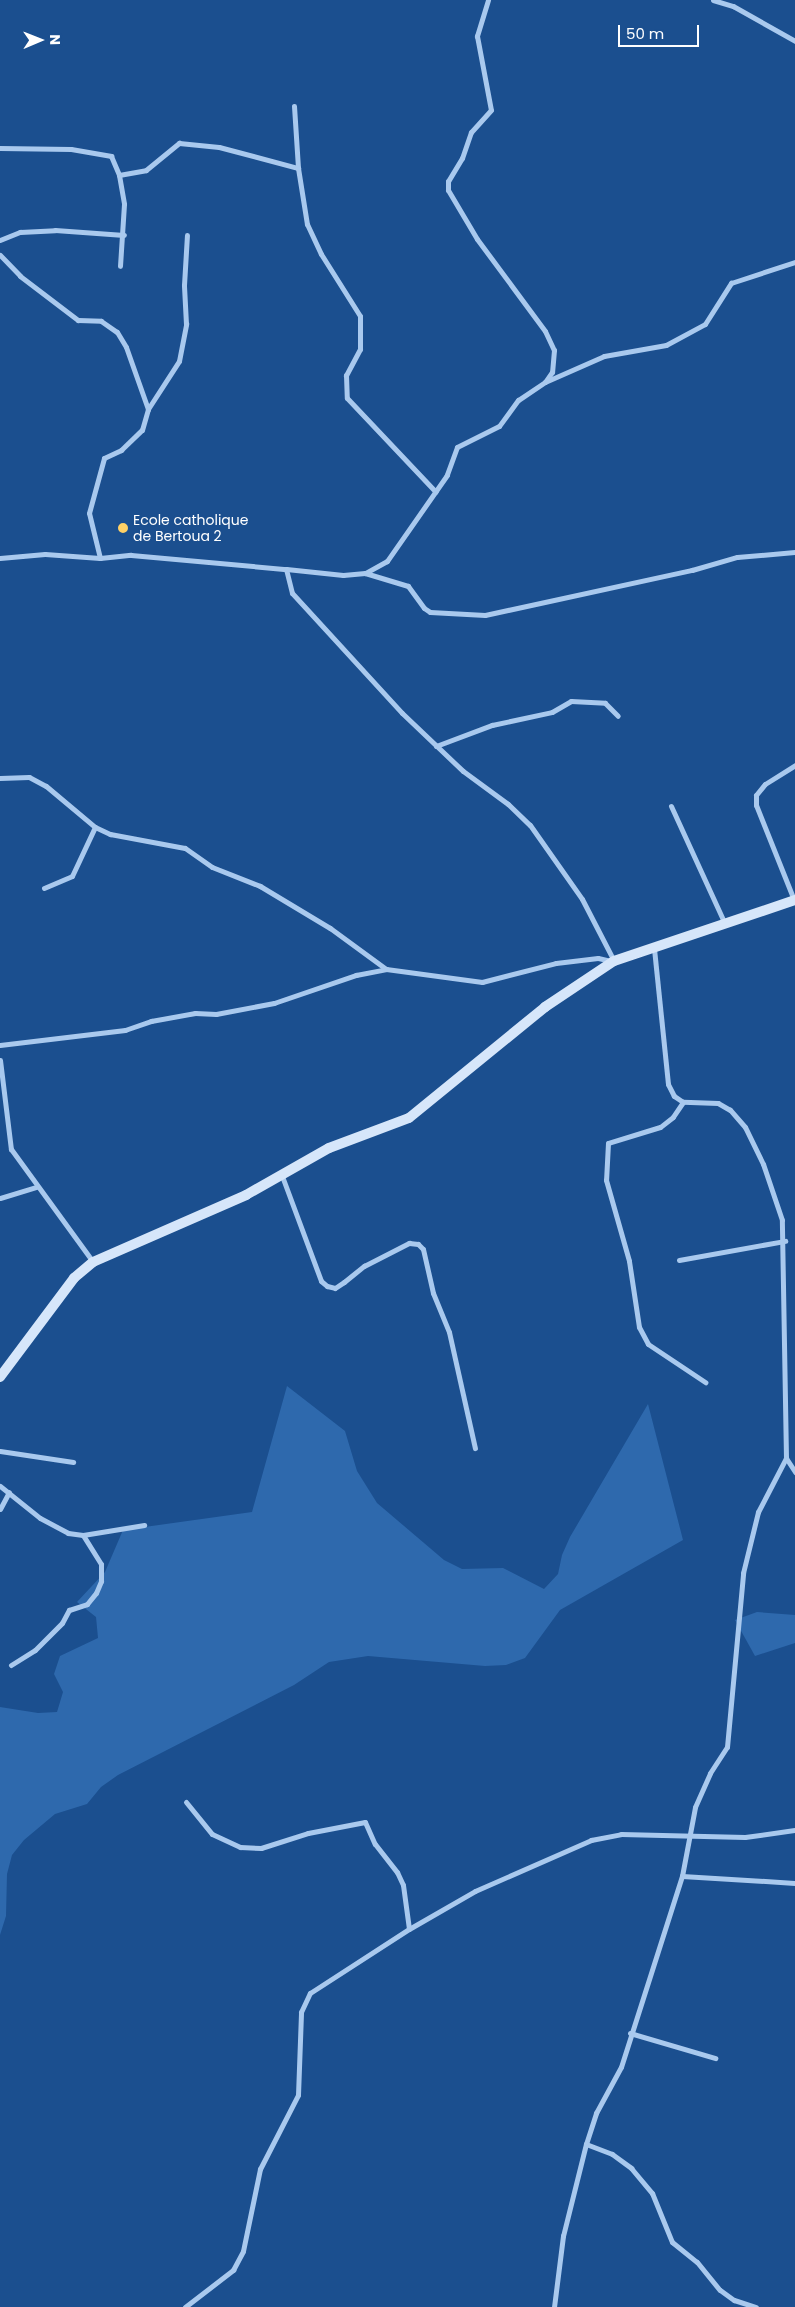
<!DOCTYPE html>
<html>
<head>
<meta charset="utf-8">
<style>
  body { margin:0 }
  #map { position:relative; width:795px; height:2307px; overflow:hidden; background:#1b4f8f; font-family:Poppins,sans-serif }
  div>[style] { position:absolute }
  .green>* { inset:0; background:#2e69ad }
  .street>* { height:5px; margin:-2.5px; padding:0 2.5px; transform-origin:2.5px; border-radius:2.5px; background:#a9c9ee }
  .secondary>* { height:10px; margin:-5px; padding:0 5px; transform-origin:5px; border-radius:5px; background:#d6e6fa }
  .dots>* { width:14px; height:14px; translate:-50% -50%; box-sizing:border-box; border:2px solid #1b4f8f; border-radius:50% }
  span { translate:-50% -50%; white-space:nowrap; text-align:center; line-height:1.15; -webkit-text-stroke:4px #1b4f8f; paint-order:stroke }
  .poi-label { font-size:14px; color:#fff }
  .left { translate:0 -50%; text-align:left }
  .north { position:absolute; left:15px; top:15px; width:50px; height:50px; -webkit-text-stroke:4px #1b4f8f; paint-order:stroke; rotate:89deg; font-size:14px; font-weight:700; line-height:20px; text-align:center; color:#fff }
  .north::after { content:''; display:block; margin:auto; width:18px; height:22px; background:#fff; clip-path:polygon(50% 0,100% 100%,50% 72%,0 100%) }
  .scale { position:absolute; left:618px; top:25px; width:81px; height:22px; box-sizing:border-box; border:2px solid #fff; border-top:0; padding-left:6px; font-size:15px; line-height:18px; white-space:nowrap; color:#fff; -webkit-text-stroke:4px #1b4f8f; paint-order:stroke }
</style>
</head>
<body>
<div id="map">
  <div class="green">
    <div style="clip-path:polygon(287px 1386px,345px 1431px,357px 1471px,377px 1503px,444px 1560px,462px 1569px,503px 1568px,544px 1589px,558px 1574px,562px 1555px,570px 1537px,648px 1404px,683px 1540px,560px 1610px,525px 1658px,506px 1665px,485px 1666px,368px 1656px,329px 1662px,294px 1685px,118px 1775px,101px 1787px,87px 1804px,55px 1814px,24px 1840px,12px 1855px,7px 1874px,6px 1916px,0 1935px,0 1707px,38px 1713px,57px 1712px,63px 1692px,54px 1674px,60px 1656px,98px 1638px,96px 1617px,77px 1602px,105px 1572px,123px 1530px,252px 1512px)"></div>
    <div style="clip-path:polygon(757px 1612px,795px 1615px,795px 1643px,755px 1656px,735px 1620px)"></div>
  </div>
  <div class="street">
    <div style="left:488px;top:0;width:38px;rotate:107deg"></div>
    <div style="left:477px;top:36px;width:75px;rotate:79.3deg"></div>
    <div style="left:491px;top:110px;width:30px;rotate:132deg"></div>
    <div style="left:471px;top:132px;width:28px;rotate:109deg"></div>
    <div style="left:462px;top:158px;width:27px;rotate:121deg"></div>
    <div style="left:448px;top:181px;width:9px;rotate:90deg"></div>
    <div style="left:448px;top:190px;width:57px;rotate:59.4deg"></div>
    <div style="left:477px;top:239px;width:114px;rotate:53.5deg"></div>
    <div style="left:545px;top:331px;width:21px;rotate:65deg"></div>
    <div style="left:554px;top:350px;width:22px;rotate:95deg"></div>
    <div style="left:552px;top:372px;width:12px;rotate:125deg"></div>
    <div style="left:545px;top:382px;width:32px;rotate:146deg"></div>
    <div style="left:518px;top:400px;width:32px;rotate:126deg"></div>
    <div style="left:499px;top:426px;width:47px;rotate:153.4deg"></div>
    <div style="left:457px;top:447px;width:30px;rotate:110deg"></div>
    <div style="left:447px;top:475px;width:105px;rotate:124.9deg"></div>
    <div style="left:387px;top:561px;width:25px;rotate:151deg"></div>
    <div style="left:365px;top:573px;width:22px;rotate:175deg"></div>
    <div style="left:343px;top:575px;width:57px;rotate:-174deg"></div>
    <div style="left:286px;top:569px;width:25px;rotate:76deg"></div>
    <div style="left:292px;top:593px;width:163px;rotate:47.5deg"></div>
    <div style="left:402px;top:713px;width:84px;rotate:43.6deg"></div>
    <div style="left:463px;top:771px;width:56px;rotate:36.3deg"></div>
    <div style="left:508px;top:804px;width:30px;rotate:44deg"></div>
    <div style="left:530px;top:825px;width:90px;rotate:54.9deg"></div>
    <div style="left:582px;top:899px;width:70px;rotate:62.7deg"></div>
    <div style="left:713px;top:0;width:21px;rotate:17deg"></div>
    <div style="left:733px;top:6px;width:71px;rotate:29.4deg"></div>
    <div style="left:294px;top:106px;width:62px;rotate:86.3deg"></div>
    <div style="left:298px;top:168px;width:57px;rotate:80.9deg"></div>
    <div style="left:307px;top:224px;width:33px;rotate:65deg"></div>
    <div style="left:321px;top:254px;width:73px;rotate:57.8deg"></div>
    <div style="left:360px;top:316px;width:33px;rotate:90deg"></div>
    <div style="left:360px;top:349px;width:30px;rotate:118deg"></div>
    <div style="left:346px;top:375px;width:23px;rotate:88deg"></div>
    <div style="left:347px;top:398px;width:129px;rotate:46.6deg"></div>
    <div style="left:0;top:148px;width:71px;rotate:0.8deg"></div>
    <div style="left:71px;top:149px;width:41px;rotate:9.9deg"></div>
    <div style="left:111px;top:156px;width:21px;rotate:67deg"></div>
    <div style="left:119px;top:175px;width:27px;rotate:-10deg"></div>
    <div style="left:146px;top:170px;width:43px;rotate:-39.3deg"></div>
    <div style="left:179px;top:143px;width:40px;rotate:5.7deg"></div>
    <div style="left:219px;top:147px;width:82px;rotate:14.9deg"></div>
    <div style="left:119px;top:175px;width:29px;rotate:80deg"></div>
    <div style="left:124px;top:204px;width:62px;rotate:93.7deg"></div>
    <div style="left:0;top:240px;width:22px;rotate:-22deg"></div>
    <div style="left:20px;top:232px;width:35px;rotate:-3deg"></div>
    <div style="left:55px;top:230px;width:69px;rotate:4.1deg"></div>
    <div style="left:0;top:255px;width:29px;rotate:46deg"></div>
    <div style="left:20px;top:276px;width:73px;rotate:37.2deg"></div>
    <div style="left:78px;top:320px;width:23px;rotate:2deg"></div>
    <div style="left:101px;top:321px;width:19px;rotate:35deg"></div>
    <div style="left:117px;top:332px;width:17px;rotate:59deg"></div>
    <div style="left:126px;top:347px;width:66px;rotate:70.5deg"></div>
    <div style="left:545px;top:382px;width:64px;rotate:-23.8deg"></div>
    <div style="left:604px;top:356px;width:63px;rotate:-10.1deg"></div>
    <div style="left:666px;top:345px;width:44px;rotate:-28.3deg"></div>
    <div style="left:705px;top:324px;width:49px;rotate:-57.6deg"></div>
    <div style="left:731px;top:283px;width:67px;rotate:-18.2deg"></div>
    <div style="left:0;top:558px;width:45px;rotate:-5.1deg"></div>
    <div style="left:45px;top:554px;width:55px;rotate:4.2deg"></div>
    <div style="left:100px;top:558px;width:31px;rotate:-6deg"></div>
    <div style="left:131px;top:555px;width:156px;rotate:5.2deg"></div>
    <div style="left:100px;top:558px;width:46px;rotate:-103.7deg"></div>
    <div style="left:89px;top:513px;width:57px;rotate:-74.7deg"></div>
    <div style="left:104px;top:458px;width:19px;rotate:-25deg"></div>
    <div style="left:121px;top:450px;width:29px;rotate:-44deg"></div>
    <div style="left:142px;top:430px;width:22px;rotate:-74deg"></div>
    <div style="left:148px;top:409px;width:57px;rotate:-57.1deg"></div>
    <div style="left:179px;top:361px;width:38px;rotate:-79deg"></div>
    <div style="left:186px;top:324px;width:39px;rotate:-93deg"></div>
    <div style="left:184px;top:285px;width:50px;rotate:-86.6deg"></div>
    <div style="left:365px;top:573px;width:45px;rotate:16.8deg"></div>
    <div style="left:408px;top:586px;width:27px;rotate:54deg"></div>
    <div style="left:424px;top:608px;width:7px;rotate:34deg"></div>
    <div style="left:430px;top:612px;width:55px;rotate:3.1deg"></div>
    <div style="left:485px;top:615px;width:212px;rotate:-12.3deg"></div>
    <div style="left:692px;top:570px;width:47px;rotate:-16.1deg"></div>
    <div style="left:737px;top:557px;width:58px;rotate:-4.9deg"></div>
    <div style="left:436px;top:746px;width:60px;rotate:-20.6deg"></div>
    <div style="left:492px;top:725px;width:61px;rotate:-12.2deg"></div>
    <div style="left:552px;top:712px;width:22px;rotate:-30deg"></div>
    <div style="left:571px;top:701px;width:34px;rotate:3deg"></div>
    <div style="left:605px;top:703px;width:18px;rotate:45deg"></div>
    <div style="left:0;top:778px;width:29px;rotate:-2deg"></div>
    <div style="left:29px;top:777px;width:19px;rotate:28deg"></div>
    <div style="left:46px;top:786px;width:64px;rotate:39.9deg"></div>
    <div style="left:95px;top:827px;width:17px;rotate:25deg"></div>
    <div style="left:110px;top:834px;width:76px;rotate:10.6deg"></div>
    <div style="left:185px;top:848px;width:33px;rotate:35deg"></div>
    <div style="left:212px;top:867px;width:52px;rotate:21.6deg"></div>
    <div style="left:260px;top:886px;width:82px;rotate:31deg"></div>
    <div style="left:330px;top:928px;width:69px;rotate:36.2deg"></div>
    <div style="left:671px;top:806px;width:130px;rotate:65.4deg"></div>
    <div style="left:44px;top:888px;width:30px;rotate:-23deg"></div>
    <div style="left:72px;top:876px;width:54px;rotate:-64.9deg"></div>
    <div style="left:794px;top:900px;width:102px;rotate:-111.8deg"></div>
    <div style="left:756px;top:805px;width:10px;rotate:-90deg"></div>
    <div style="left:756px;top:795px;width:14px;rotate:-51deg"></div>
    <div style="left:765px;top:784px;width:36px;rotate:-32deg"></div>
    <div style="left:0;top:1045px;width:126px;rotate:-6.8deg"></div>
    <div style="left:125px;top:1030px;width:28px;rotate:-19deg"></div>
    <div style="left:151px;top:1021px;width:45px;rotate:-10.3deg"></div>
    <div style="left:195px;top:1013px;width:21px;rotate:3deg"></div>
    <div style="left:216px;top:1014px;width:59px;rotate:-10.7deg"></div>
    <div style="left:274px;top:1003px;width:87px;rotate:-18.9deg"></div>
    <div style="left:356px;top:975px;width:31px;rotate:-11deg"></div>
    <div style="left:386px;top:969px;width:97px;rotate:7.7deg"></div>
    <div style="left:482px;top:982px;width:76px;rotate:-14.4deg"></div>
    <div style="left:556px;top:963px;width:42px;rotate:-6.8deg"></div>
    <div style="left:598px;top:958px;width:13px;rotate:13deg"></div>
    <div style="left:0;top:1060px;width:90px;rotate:83deg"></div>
    <div style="left:11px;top:1149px;width:140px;rotate:54deg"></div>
    <div style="left:683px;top:1102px;width:18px;rotate:124deg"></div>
    <div style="left:673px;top:1117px;width:16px;rotate:142deg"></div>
    <div style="left:660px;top:1127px;width:54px;rotate:162.9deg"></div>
    <div style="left:608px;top:1143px;width:37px;rotate:93deg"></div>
    <div style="left:606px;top:1180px;width:84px;rotate:74.1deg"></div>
    <div style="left:629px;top:1261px;width:67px;rotate:81.4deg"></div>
    <div style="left:639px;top:1327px;width:19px;rotate:62deg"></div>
    <div style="left:648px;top:1344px;width:69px;rotate:33.7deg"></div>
    <div style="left:282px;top:1176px;width:112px;rotate:69.6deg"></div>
    <div style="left:321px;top:1281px;width:8px;rotate:40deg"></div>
    <div style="left:327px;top:1286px;width:8px;rotate:14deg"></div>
    <div style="left:335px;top:1288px;width:11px;rotate:-34deg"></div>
    <div style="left:344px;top:1282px;width:26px;rotate:-39deg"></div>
    <div style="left:364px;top:1266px;width:51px;rotate:-27.1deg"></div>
    <div style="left:409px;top:1243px;width:9px;rotate:6deg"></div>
    <div style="left:418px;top:1244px;width:7px;rotate:45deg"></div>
    <div style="left:423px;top:1249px;width:45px;rotate:77.2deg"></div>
    <div style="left:433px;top:1293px;width:42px;rotate:67.7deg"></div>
    <div style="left:449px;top:1332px;width:119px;rotate:77.4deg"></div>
    <div style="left:0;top:1198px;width:39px;rotate:-17deg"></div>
    <div style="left:679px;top:1260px;width:108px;rotate:-10.2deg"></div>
    <div style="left:0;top:1451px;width:74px;rotate:8.6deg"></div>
    <div style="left:786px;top:1458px;width:17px;rotate:57deg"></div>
    <div style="left:0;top:1486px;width:51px;rotate:38.7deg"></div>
    <div style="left:40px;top:1518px;width:32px;rotate:28deg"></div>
    <div style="left:68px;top:1533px;width:15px;rotate:8deg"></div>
    <div style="left:83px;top:1535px;width:62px;rotate:-9.3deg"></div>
    <div style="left:0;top:1509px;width:19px;rotate:-62deg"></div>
    <div style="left:11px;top:1665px;width:28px;rotate:-32deg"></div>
    <div style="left:35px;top:1650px;width:38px;rotate:-45deg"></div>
    <div style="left:62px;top:1623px;width:15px;rotate:-62deg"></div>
    <div style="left:69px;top:1610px;width:19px;rotate:-18deg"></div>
    <div style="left:87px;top:1604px;width:14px;rotate:-51deg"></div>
    <div style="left:96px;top:1593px;width:13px;rotate:-67deg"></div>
    <div style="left:101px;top:1581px;width:17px;rotate:-90deg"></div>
    <div style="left:101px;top:1564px;width:34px;rotate:-122deg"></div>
    <div style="left:186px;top:1802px;width:41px;rotate:50.9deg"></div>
    <div style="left:212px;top:1834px;width:31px;rotate:25deg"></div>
    <div style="left:240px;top:1847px;width:21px;rotate:3deg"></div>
    <div style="left:261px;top:1848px;width:49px;rotate:-17.7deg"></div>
    <div style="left:308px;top:1833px;width:58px;rotate:-10.9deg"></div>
    <div style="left:365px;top:1822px;width:24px;rotate:66deg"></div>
    <div style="left:375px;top:1844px;width:36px;rotate:52deg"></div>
    <div style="left:397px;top:1872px;width:14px;rotate:65deg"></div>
    <div style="left:403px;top:1885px;width:44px;rotate:82.2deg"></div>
    <div style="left:682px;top:1876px;width:113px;rotate:3.5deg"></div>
    <div style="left:630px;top:2033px;width:89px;rotate:16.4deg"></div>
    <div style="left:586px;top:2144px;width:28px;rotate:21deg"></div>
    <div style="left:612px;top:2154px;width:24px;rotate:36deg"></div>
    <div style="left:631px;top:2168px;width:33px;rotate:50deg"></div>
    <div style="left:652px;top:2193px;width:53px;rotate:67.8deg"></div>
    <div style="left:672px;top:2242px;width:32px;rotate:39deg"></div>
    <div style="left:697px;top:2262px;width:36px;rotate:51deg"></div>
    <div style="left:720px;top:2290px;width:17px;rotate:36deg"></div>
    <div style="left:734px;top:2300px;width:23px;rotate:18deg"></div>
    <div style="left:185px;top:2307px;width:61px;rotate:-37.6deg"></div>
    <div style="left:233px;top:2270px;width:21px;rotate:-62deg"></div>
    <div style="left:243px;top:2251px;width:84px;rotate:-78.3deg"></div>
    <div style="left:260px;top:2169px;width:83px;rotate:-62.8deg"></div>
    <div style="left:298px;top:2095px;width:83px;rotate:-87.9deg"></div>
    <div style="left:301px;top:2012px;width:21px;rotate:-65deg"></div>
    <div style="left:310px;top:1993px;width:118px;rotate:-32.9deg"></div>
    <div style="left:409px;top:1929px;width:76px;rotate:-29.9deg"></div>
    <div style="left:475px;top:1891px;width:127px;rotate:-23.7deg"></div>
    <div style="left:591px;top:1840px;width:31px;rotate:-11deg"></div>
    <div style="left:621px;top:1834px;width:124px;rotate:1.4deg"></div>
    <div style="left:745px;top:1837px;width:50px;rotate:-8deg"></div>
    <div style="left:554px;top:2307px;width:72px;rotate:-82.8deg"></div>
    <div style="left:563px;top:2236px;width:95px;rotate:-76deg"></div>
    <div style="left:586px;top:2144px;width:33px;rotate:-72deg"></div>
    <div style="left:596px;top:2113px;width:52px;rotate:-61.5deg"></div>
    <div style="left:621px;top:2067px;width:201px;rotate:-72.3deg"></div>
    <div style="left:682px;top:1876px;width:70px;rotate:-79.3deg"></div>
    <div style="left:695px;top:1807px;width:37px;rotate:-66deg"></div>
    <div style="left:710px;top:1773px;width:31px;rotate:-57deg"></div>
    <div style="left:727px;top:1747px;width:175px;rotate:-84.7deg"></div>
    <div style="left:743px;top:1573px;width:63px;rotate:-76.2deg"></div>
    <div style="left:758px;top:1512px;width:61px;rotate:-62.6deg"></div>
    <div style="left:786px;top:1458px;width:238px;rotate:-91deg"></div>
    <div style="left:782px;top:1220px;width:59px;rotate:-108.7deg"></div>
    <div style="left:763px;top:1164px;width:41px;rotate:-115.9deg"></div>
    <div style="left:745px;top:1127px;width:23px;rotate:-131deg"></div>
    <div style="left:730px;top:1110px;width:14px;rotate:-150deg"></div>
    <div style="left:718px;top:1103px;width:35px;rotate:-178deg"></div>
    <div style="left:683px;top:1102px;width:11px;rotate:-146deg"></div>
    <div style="left:674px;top:1096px;width:13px;rotate:-117deg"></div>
    <div style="left:668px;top:1084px;width:136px;rotate:-95.9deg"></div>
  </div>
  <div class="secondary">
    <div style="left:0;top:1377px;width:124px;rotate:-53.2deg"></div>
    <div style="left:74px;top:1278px;width:25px;rotate:-40deg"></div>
    <div style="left:93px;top:1262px;width:167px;rotate:-23.6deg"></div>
    <div style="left:246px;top:1195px;width:95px;rotate:-29.5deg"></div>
    <div style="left:329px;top:1148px;width:85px;rotate:-20.6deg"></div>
    <div style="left:409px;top:1118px;width:176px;rotate:-39.2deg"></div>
    <div style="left:545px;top:1007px;width:83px;rotate:-33.7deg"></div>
    <div style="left:614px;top:961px;width:191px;rotate:-18.6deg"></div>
  </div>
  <div class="dots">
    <div style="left:123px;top:528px;background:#ffd166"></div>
  </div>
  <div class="poi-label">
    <span class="left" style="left:133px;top:528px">Ecole catholique<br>de Bertoua 2</span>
  </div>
  <div class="north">N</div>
  <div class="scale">50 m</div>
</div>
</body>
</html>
